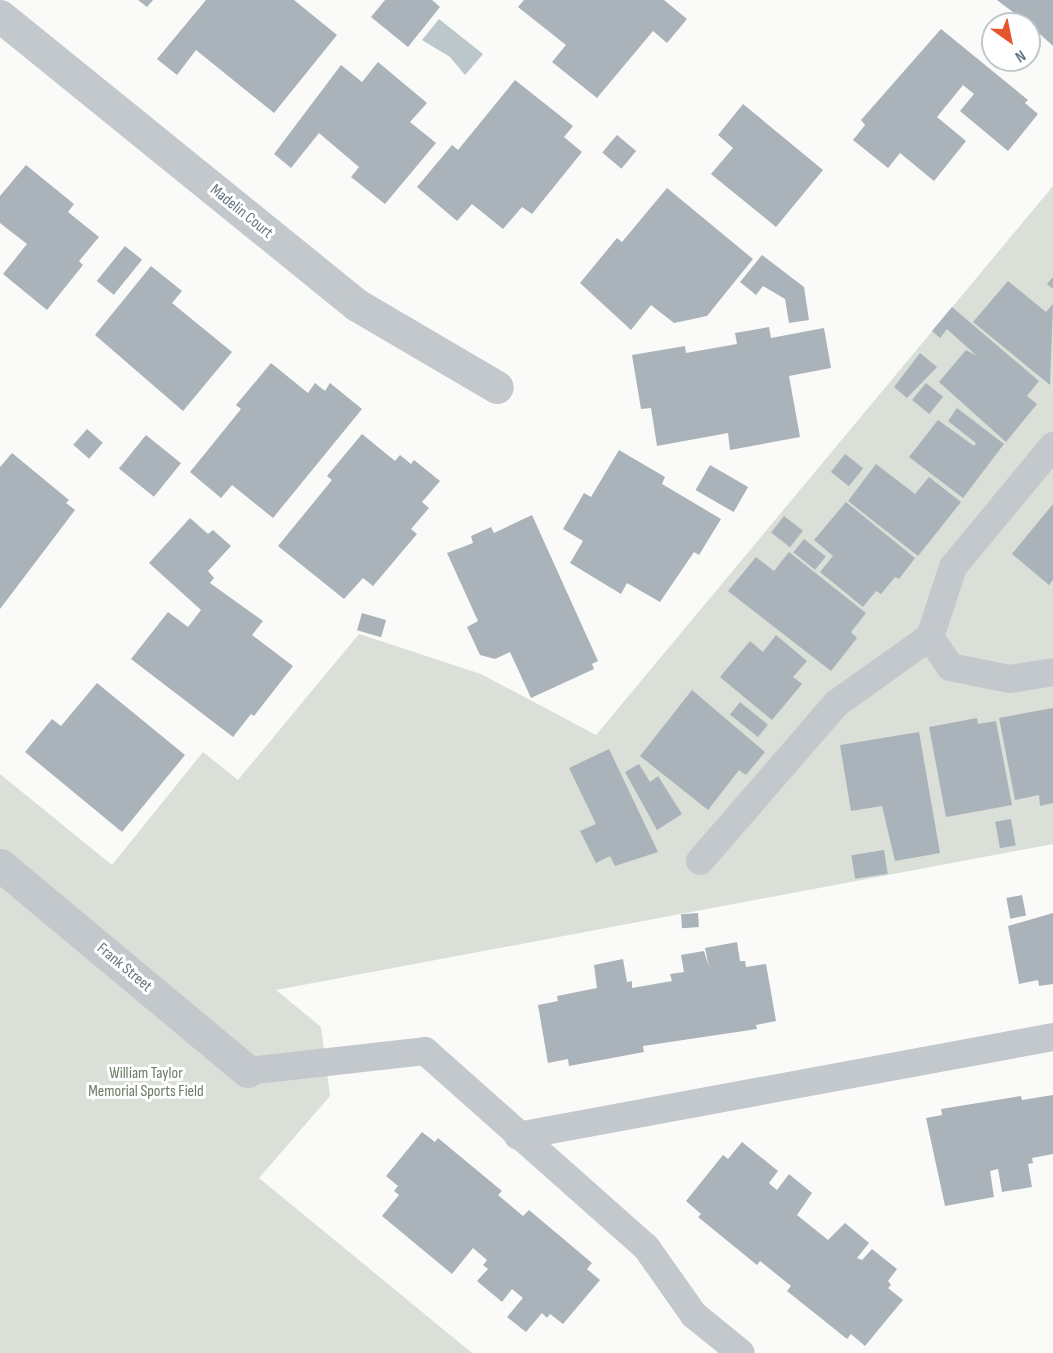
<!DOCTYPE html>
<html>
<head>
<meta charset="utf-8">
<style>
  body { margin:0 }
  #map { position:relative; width:1053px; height:1353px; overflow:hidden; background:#fafaf8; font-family:"Sofia Sans Condensed",sans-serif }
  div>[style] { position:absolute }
  .green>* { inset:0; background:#dadfd7 }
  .water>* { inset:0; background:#bbc7cb }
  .building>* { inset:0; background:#aab3b9; transform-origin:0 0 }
  .lane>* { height:28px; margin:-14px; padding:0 14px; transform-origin:14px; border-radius:14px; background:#c3c8cc }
  .street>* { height:33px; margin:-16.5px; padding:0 16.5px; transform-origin:16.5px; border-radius:16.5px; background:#c3c8cc }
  span { translate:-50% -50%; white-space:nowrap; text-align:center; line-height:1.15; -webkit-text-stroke:6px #fff; paint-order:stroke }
  .street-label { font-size:16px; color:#657683 }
  .park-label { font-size:16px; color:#687a64 }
  .north { position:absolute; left:981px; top:12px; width:60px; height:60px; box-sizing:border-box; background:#fff; border:2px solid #c1c8cd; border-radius:50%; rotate:147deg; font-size:16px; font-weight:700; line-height:24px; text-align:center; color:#657683 }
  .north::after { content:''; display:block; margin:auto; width:21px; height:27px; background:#e4572e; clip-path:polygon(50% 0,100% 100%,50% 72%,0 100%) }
</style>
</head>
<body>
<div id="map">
  <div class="green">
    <div style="clip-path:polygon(1053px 186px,1053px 844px,276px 990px,321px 1027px,330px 1096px,259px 1178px,472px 1353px,0 1353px,0 774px,112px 865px,203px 752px,238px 780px,359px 634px,481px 674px,596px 735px)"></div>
  </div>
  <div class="water">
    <div style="clip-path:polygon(439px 19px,483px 54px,465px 75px,450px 57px,422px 40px)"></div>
  </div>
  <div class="building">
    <div style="clip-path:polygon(138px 0,153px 0,147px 7px)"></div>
    <div style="clip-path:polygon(206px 0,294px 0,337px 35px,274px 113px,196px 50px,177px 75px,157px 59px)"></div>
    <div style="clip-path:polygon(385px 0,432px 0,440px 7px,408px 47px,371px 17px)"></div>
    <div style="clip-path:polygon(524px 0,664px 0,687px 19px,667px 43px,653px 31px,597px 98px,552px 62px,566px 45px,518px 7px)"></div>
    <div style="clip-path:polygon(997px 0,1053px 0,1053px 46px,1029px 24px)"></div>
    <div style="clip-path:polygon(941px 29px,1028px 100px,1025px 103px,1038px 114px,1008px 151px,960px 111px,974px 94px,963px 85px,937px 117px,966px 141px,934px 181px,900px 153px,888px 168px,853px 140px,865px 125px,861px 120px)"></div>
    <div style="clip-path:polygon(378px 62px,427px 103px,410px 122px,436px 143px,385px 204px,351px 177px,359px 167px,319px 133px,291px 168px,274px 154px,341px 65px,362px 82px)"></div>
    <div style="clip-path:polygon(515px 80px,573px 126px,564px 137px,582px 152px,532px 214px,522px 207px,503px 229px,472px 204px,457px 221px,417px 187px,452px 145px,458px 150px)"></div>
    <div style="clip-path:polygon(743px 104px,823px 170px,776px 227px,711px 174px,733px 148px,718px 135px)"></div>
    <div style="left:617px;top:135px;width:25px;height:23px;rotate:40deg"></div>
    <div style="clip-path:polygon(26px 165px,74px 204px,68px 212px,99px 237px,79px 261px,83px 265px,47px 310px,3px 274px,27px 244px,0 223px,0 196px)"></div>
    <div style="clip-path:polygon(667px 188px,753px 259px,707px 316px,674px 323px,651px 305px,631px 330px,580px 283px,617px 238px,622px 242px)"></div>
    <div style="left:125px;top:246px;width:22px;height:45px;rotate:39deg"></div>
    <div style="clip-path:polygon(762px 255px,804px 287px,809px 320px,789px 323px,785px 299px,763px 286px,756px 295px,740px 282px)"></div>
    <div style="clip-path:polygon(151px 266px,182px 291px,172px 303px,232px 352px,183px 411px,95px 335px)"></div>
    <div style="clip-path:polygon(1053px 277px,1053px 289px,1047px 284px)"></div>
    <div style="clip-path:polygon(1008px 281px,1046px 312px,1053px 304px,1050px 385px,973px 322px)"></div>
    <div style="clip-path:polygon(952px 307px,1039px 381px,1027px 396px,1037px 404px,1006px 442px,939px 382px,966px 350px,977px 356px,947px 329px,940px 338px,932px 331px)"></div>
    <div style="clip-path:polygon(769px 327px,771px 338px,824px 328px,831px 368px,789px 376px,800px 437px,730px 450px,728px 433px,657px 446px,651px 408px,641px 409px,632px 355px,685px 346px,686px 353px,737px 344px,735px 333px)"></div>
    <div style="clip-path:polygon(920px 353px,937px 367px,907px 398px,894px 387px)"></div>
    <div style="clip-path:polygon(271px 363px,308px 393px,315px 383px,325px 391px,330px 383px,362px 409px,273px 518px,232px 485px,221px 498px,190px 472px,241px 409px,236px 405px)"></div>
    <div style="left:926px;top:383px;width:22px;height:22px;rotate:39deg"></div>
    <div style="clip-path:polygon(957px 408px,1004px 444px,963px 498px,909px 457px,938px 420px,974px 446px,976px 443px,948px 421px)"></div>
    <div style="left:87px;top:429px;width:21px;height:21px;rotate:41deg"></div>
    <div style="clip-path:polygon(362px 434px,395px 461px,400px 455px,411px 464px,414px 460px,440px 481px,422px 502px,429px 508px,411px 529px,417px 534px,373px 586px,363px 578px,344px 599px,278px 546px,332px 480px,327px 476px)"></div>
    <div style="left:146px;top:435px;width:45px;height:43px;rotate:39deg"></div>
    <div style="clip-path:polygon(619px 450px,665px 477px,662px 484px,721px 519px,699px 555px,694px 552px,660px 602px,627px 583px,621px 594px,570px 563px,583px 541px,563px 529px,584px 493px,591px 497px)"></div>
    <div style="clip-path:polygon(12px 453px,69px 500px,66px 503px,75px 510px,0 609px,0 467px)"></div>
    <div style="left:845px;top:454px;width:23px;height:23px;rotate:38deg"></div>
    <div style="clip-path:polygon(876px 464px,915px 494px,929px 477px,961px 502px,918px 556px,848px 501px)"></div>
    <div style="left:710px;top:465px;width:44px;height:29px;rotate:30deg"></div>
    <div style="clip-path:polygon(846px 502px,915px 558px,899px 579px,895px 577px,881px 594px,876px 591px,863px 607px,820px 572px,833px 556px,814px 540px)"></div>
    <div style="clip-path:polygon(1053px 504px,1053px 580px,1049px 585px,1012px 554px)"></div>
    <div style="clip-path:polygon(532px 515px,598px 661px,592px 664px,594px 669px,531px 698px,510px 652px,495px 659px,480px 655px,467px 627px,478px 621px,447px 553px,473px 543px,471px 536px,491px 527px,494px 533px)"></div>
    <div style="left:784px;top:516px;width:24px;height:21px;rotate:38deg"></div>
    <div style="clip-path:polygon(190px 518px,208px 534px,213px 530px,231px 546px,208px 571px,214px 578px,210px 583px,263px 621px,252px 635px,293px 666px,254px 716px,251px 714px,233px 737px,131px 659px,168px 612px,188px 627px,201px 610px,149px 563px)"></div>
    <div style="left:804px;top:539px;width:28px;height:17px;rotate:39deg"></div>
    <div style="clip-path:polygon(789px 552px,866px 613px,851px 632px,857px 638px,831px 671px,728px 591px,756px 557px,774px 571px)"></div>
    <div style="left:362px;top:613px;width:25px;height:18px;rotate:16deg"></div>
    <div style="clip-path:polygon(776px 635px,807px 661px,793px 677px,802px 684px,772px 720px,720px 677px,750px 641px,763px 652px)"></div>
    <div style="clip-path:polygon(97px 683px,185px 755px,122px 832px,25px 752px,52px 719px,61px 726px)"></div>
    <div style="clip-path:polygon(692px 690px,765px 752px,746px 775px,739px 770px,708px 810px,640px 756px)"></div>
    <div style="left:740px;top:702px;width:36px;height:16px;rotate:39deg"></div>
    <div style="clip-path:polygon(1053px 708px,1053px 803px,1040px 806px,1039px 795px,1015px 800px,999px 718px)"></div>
    <div style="clip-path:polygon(977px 718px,978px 724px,996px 721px,1012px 805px,946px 817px,929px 727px)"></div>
    <div style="clip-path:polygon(919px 732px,940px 853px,895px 861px,882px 806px,851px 811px,840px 745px)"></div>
    <div style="clip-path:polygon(609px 749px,658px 852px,615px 866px,610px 856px,596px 863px,580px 831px,596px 824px,569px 768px)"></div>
    <div style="clip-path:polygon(639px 764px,650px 782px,658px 776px,682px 814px,657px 830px,625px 772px)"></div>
    <div style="left:1011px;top:819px;width:27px;height:16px;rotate:80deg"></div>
    <div style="left:884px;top:850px;width:24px;height:33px;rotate:81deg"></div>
    <div style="left:1022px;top:895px;width:21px;height:16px;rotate:79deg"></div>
    <div style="left:698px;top:913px;width:14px;height:17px;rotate:86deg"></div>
    <div style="clip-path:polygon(1053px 913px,1053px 984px,1039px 986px,1038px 980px,1019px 984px,1008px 926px)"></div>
    <div style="clip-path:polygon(737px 942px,740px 961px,745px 961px,746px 967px,766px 964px,776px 1021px,756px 1025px,757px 1029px,643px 1046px,644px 1052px,569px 1066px,568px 1059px,548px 1063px,538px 1005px,558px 1001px,557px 996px,597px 988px,594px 965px,623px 959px,627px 982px,632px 981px,632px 988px,672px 981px,670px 974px,684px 972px,681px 955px,704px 951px,709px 967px,705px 948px)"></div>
    <div style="clip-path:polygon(1053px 1095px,1053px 1154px,1032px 1158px,1033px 1163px,1028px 1164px,1032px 1187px,1002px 1192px,998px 1169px,990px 1171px,994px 1197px,945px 1206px,926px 1118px,942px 1115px,941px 1109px,1021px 1096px,1022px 1100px)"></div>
    <div style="clip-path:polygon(422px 1132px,435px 1142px,438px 1138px,502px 1191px,498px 1195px,523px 1216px,529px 1210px,592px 1263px,587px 1269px,600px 1280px,563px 1324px,550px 1314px,547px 1318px,542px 1313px,526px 1332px,507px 1317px,523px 1298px,512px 1289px,502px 1302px,477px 1281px,488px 1269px,483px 1265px,487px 1260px,473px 1248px,452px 1274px,382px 1216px,399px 1195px,394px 1191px,398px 1186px,386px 1176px)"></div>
    <div style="clip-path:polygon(742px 1142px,778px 1171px,769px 1183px,772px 1186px,777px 1190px,789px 1174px,812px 1193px,797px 1215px,828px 1240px,845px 1223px,869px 1243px,857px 1258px,862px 1260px,872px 1249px,897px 1269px,888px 1281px,891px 1285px,888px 1288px,903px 1300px,865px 1346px,851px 1334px,847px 1339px,787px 1291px,791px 1286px,760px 1261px,757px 1265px,698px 1217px,701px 1214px,686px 1201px,723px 1155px,728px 1159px)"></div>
  </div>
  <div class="lane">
    <div style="left:1053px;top:446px;width:157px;rotate:129.6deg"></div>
    <div style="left:953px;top:567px;width:74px;rotate:108.2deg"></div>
    <div style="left:930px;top:637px;width:36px;rotate:56deg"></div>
    <div style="left:950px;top:667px;width:61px;rotate:11.3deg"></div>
    <div style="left:1010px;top:679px;width:44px;rotate:-9.2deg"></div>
    <div style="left:700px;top:861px;width:209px;rotate:-49.1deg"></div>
    <div style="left:837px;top:703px;width:114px;rotate:-35.4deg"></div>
    <div style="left:247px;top:1071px;width:179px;rotate:-6.4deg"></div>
    <div style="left:425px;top:1051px;width:295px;rotate:41.6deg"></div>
    <div style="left:646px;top:1247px;width:83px;rotate:54.8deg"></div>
    <div style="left:694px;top:1315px;width:60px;rotate:39deg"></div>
    <div style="left:518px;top:1136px;width:544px;rotate:-10.48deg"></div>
  </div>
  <div class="street">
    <div style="left:0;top:16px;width:459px;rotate:39deg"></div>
    <div style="left:357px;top:305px;width:162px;rotate:30.4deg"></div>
    <div style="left:0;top:865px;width:322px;rotate:39.8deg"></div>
  </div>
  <div class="street-label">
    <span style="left:241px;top:212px;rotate:39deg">Madelin Court</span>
    <span style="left:124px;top:968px;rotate:40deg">Frank Street</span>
  </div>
  <div class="park-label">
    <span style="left:146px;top:1083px">William Taylor<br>Memorial Sports Field</span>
  </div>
  <div class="north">N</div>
</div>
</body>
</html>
